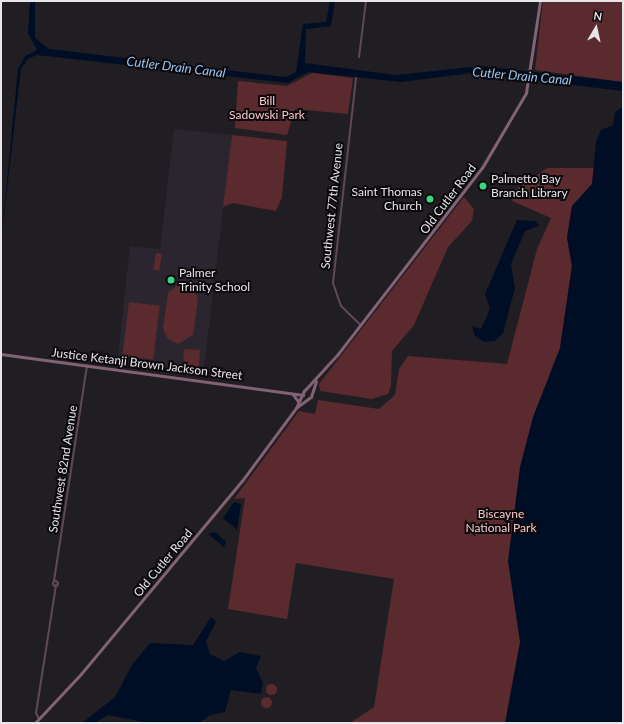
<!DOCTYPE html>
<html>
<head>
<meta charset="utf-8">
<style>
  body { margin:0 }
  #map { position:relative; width:624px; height:724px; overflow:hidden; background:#211e23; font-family:Lato,sans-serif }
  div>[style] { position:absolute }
  .built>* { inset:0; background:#2b252f }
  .green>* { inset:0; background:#5a2a2f; transform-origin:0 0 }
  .round { border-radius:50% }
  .water>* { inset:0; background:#000e25 }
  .tertiary>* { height:2px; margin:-1px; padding:0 1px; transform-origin:1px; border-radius:1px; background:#5e4a56 }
  .tertiary>.ring { margin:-1px; padding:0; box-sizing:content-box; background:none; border:2px solid #5e4a56; border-radius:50% }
  .secondary>* { height:2.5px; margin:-1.25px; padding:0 1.25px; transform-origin:1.25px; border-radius:1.25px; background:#826274 }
  .dots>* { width:11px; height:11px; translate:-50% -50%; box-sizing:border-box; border:2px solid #0a080b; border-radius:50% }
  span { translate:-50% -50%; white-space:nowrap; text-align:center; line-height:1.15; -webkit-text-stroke:4px #0a080b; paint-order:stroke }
  .park-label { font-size:12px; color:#fbc6c9 }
  .poi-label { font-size:12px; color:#e7e5e8 }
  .left { translate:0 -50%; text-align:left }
  .right { translate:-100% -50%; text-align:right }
  .street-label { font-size:12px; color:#e7e5e8 }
  .water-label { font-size:13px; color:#97c6f3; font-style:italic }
  .frame { position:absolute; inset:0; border:2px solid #e7e5e8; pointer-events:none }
  .north { position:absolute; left:576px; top:8px; width:40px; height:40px; -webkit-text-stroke:3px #0a080b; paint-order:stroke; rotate:9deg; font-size:11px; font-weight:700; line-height:16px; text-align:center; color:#e7e5e8 }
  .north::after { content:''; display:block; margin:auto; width:14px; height:18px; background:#e7e5e8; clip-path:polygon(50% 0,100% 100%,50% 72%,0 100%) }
</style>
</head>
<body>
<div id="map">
  <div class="built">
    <div style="clip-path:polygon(174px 129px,232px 135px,203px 376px,117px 366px,130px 246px,160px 249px)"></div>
  </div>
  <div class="green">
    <div style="clip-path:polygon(543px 1px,623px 1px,623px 82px,535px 70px)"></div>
    <div style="clip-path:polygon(312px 73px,353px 78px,348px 114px,295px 109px,287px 135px,235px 128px,238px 81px,287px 86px)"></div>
    <div style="clip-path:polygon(232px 135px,287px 141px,282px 197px,276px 211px,233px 203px,223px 207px)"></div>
    <div style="clip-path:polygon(547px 168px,595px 168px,592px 184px,572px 206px,567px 238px,572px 266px,560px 348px,551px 371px,623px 723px,350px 723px,374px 707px,394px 579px,296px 563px,287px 619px,228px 609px,245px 498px,234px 499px,299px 411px,315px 414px,318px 400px,379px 409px,395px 395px,399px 369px,408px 356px,507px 364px,537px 249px,551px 218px,512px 201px,515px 190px)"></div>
    <div style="clip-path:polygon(464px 197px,474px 209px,472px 221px,448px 247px,414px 325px,392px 351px,391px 386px,388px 394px,372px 399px,320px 391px,319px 384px)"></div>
    <div style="left:156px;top:253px;width:6px;height:17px;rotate:9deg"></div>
    <div style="clip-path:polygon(180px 283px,193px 287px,198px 299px,193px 335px,178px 344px,167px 338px,163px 328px,168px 293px)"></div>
    <div style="left:129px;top:302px;width:31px;height:54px;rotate:7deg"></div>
    <div style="left:184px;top:349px;width:16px;height:19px;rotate:4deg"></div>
    <div class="round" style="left:265.5px;top:683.5px;width:11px;height:11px"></div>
    <div class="round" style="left:260.5px;top:696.5px;width:11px;height:11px"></div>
  </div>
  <div class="water">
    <div style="clip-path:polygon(30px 1px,35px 1px,35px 38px,49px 49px,286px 77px,296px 72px,303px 24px,326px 22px,330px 1px,335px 1px,331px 26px,306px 29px,305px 63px,396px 75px,481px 66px,623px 82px,623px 91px,472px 73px,401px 82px,308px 72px,288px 83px,37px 55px,28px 59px,21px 69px,1px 241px,18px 69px,25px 56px,37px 50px,28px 33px)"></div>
    <div style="clip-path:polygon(623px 106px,623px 723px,505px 723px,520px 642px,508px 561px,520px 467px,533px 417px,560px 348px,572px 266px,567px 238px,572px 206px,592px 184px,596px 142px,601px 130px,613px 125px,615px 112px)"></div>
    <div style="clip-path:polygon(517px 220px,536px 221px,539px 226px,525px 231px,511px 264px,515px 288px,503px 333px,495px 341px,484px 342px,475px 336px,472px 326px,481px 329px,490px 309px,485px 294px)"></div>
    <div style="clip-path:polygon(234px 502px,241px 504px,237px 530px,223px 518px)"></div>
    <div style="clip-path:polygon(215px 532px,226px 542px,224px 547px,208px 534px)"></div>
    <div style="clip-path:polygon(211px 617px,216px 622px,206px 641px,210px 654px,224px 661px,240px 652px,261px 656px,256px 668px,263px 683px,261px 694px,231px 690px,225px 712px,210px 715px,199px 723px,148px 723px,108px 715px,95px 723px,82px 723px,115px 697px,132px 665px,150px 643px,193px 645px)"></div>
  </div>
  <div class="tertiary">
    <div style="left:359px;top:57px;width:56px;rotate:-82.9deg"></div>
    <div style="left:356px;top:78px;width:206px;rotate:96.4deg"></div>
    <div style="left:333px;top:283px;width:24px;rotate:71deg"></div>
    <div style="left:341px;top:306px;width:28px;rotate:44deg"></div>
    <div class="ring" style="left:52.5px;top:580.5px;width:3px;height:3px"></div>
    <div style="left:54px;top:581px;width:218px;rotate:-81.3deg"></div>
    <div style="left:39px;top:719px;width:7px;rotate:-117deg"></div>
    <div style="left:36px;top:713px;width:130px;rotate:-81.1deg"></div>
  </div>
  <div class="secondary">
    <div style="left:1px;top:354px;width:305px;rotate:7.7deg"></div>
    <div style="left:293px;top:394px;width:10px;rotate:53deg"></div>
    <div style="left:297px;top:407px;width:17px;rotate:-36deg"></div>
    <div style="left:311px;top:397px;width:16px;rotate:-72deg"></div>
    <div style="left:35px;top:723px;width:67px;rotate:-46.8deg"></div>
    <div style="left:81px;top:674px;width:251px;rotate:-50.2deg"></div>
    <div style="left:242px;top:481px;width:91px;rotate:-53.5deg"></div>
    <div style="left:296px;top:408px;width:19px;rotate:-65deg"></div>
    <div style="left:304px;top:391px;width:50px;rotate:-47.4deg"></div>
    <div style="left:338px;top:354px;width:235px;rotate:-52.3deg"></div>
    <div style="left:482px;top:168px;width:87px;rotate:-59.6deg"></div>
    <div style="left:526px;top:93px;width:93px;rotate:-81.3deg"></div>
  </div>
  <div class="dots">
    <div style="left:483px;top:186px;background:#39d87f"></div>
    <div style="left:430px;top:199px;background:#39d87f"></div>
    <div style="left:171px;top:280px;background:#39d87f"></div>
  </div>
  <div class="park-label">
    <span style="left:267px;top:108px">Bill<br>Sadowski Park</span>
    <span style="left:501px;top:521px">Biscayne<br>National Park</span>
  </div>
  <div class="poi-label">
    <span class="left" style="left:491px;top:186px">Palmetto Bay<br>Branch Library</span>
    <span class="right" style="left:422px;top:199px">Saint Thomas<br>Church</span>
    <span class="left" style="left:179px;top:280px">Palmer<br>Trinity School</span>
  </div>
  <div class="street-label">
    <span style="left:448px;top:199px;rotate:-53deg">Old Cutler Road</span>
    <span style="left:332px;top:206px;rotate:-84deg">Southwest 77th Avenue</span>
    <span style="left:147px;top:364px;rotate:7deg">Justice Ketanji Brown Jackson Street</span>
    <span style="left:63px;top:469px;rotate:-81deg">Southwest 82nd Avenue</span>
    <span style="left:163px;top:563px;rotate:-50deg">Old Cutler Road</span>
  </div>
  <div class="water-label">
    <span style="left:176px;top:67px;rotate:7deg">Cutler Drain Canal</span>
    <span style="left:522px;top:76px;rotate:5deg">Cutler Drain Canal</span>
  </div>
  <div class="frame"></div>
  <div class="north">N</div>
</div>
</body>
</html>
